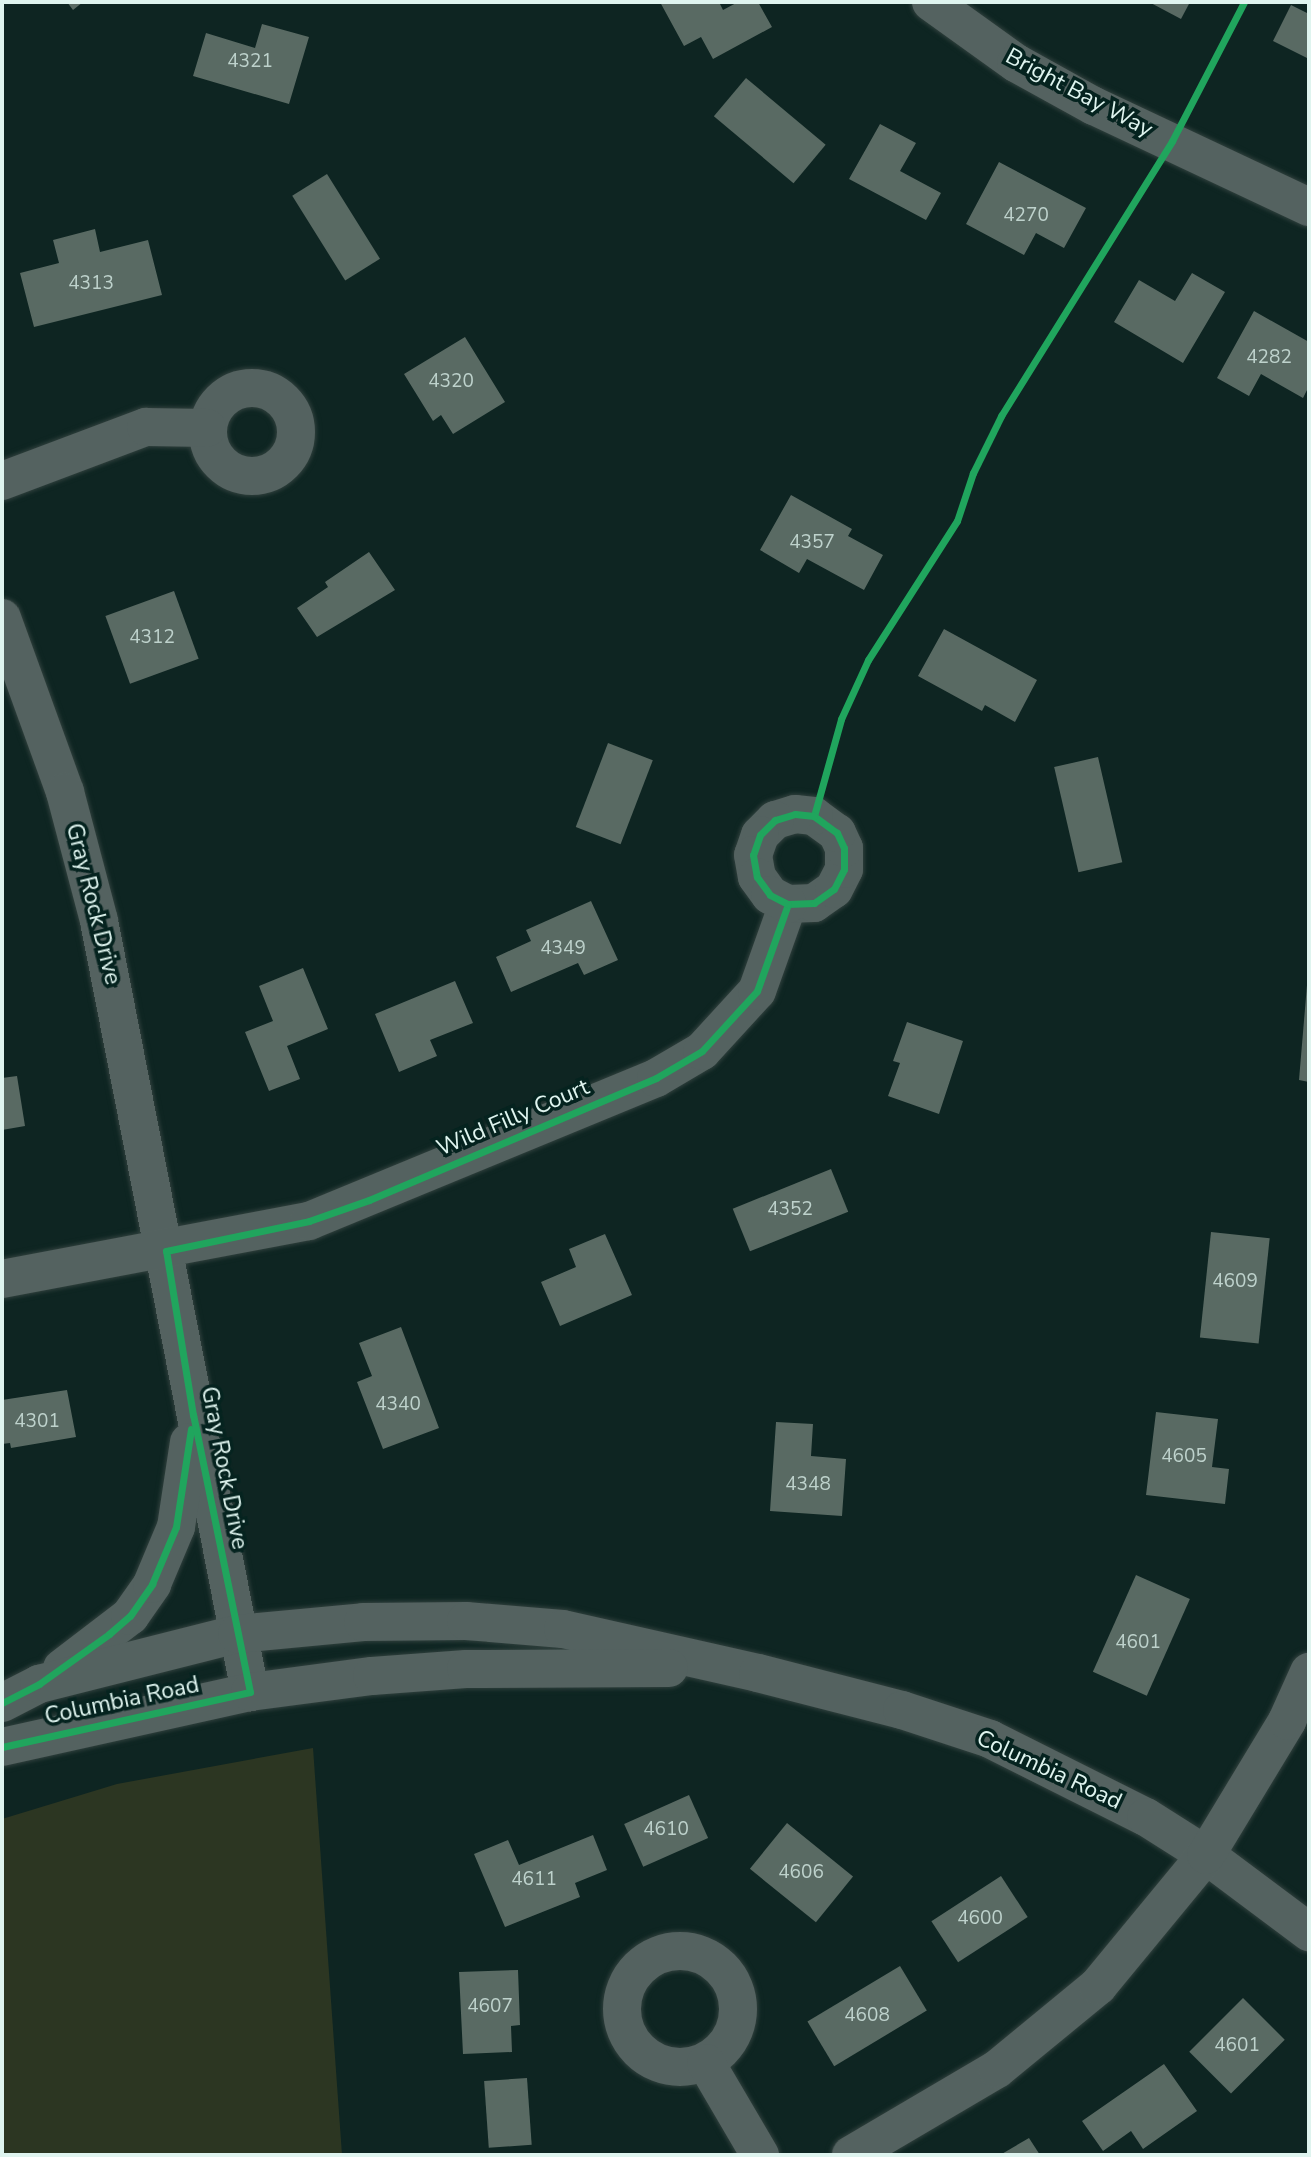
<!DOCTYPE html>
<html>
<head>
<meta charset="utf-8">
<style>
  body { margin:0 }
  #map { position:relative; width:1311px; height:2157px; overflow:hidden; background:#0e2522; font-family:"Nunito Sans",sans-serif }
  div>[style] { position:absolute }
  .green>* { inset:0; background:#2c3622 }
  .building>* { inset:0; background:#596a63; transform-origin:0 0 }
  .roads { filter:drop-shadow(0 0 2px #30403d) drop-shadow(0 0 2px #30403d) }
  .minor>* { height:38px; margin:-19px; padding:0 19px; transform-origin:19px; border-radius:19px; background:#546260 }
  .minor>.ring { margin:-19px; padding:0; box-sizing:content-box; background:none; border:38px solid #546260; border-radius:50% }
  .cycleway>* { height:7px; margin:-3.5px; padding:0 3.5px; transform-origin:3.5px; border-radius:3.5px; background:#20a55d }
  span { translate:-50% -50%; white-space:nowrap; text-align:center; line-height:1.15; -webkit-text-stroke:7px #05231f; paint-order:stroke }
  .number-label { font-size:19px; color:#bed2cc }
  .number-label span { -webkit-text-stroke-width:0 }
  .street-label { font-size:23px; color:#dff4ef }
  .frame { position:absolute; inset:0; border:4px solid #dff4ef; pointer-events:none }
</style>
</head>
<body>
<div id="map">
  <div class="green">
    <div style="clip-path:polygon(313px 1748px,342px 2155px,2px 2155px,2px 1819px,117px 1784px)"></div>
  </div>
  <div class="building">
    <div style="clip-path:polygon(67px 2px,83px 2px,73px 10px)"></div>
    <div style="clip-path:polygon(660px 2px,719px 2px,723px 10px,738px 2px,758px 2px,772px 27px,713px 59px,701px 37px,684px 46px)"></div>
    <div style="clip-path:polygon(1149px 2px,1190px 2px,1181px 19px)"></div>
    <div style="clip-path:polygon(1291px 5px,1309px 14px,1309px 59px,1273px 41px)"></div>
    <div style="clip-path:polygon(262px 24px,309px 37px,289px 104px,193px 76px,206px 33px,255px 48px)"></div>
    <div style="left:746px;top:78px;width:104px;height:50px;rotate:40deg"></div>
    <div style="clip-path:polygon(880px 124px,916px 143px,900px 171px,941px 193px,926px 220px,849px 179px)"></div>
    <div style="clip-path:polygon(999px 162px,1086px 208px,1064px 248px,1036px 233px,1024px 255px,966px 224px)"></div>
    <div style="left:327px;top:174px;width:100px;height:41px;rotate:58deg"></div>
    <div style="clip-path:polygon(95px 229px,100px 252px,148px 240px,162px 295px,34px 327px,20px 273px,59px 263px,53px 240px)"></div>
    <div style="clip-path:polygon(1192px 273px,1225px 292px,1183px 363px,1114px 322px,1139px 280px,1175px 301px)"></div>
    <div style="clip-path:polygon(1254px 311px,1309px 342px,1309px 386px,1303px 398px,1261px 374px,1249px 396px,1217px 378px)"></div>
    <div style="clip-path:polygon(465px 337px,505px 402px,453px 434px,441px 415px,433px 421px,404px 374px)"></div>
    <div style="clip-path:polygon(791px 495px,852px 529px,848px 536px,883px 555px,864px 590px,807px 559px,799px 573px,760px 550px)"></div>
    <div style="clip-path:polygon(369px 552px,395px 590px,317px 637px,297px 608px,328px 587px,325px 582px)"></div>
    <div style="left:174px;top:591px;width:72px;height:73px;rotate:70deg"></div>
    <div style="clip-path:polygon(944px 629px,1037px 680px,1015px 722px,985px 705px,982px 711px,918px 676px)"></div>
    <div style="left:608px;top:743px;width:48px;height:90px;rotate:21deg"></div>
    <div style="left:1098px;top:757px;width:108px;height:45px;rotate:77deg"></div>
    <div style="clip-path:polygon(591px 901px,618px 960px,584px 975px,578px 963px,511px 992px,496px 957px,531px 941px,526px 930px)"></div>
    <div style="clip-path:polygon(303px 968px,328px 1029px,287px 1046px,300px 1079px,269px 1091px,245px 1032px,273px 1021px,259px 986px)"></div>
    <div style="clip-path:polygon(455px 981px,473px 1023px,430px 1040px,437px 1056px,399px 1072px,375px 1014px)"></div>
    <div style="clip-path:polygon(1307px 985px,1309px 985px,1309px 1082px,1299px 1080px)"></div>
    <div style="clip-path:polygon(907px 1022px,963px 1041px,939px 1114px,888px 1096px,900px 1063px,893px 1061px)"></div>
    <div style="clip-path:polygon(17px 1076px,25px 1126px,2px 1130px,2px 1078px)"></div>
    <div style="left:831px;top:1169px;width:46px;height:106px;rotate:68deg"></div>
    <div style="left:1211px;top:1232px;width:59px;height:106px;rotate:6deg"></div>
    <div style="clip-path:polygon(605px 1234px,632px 1295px,560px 1326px,541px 1282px,576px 1267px,569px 1249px)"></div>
    <div style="clip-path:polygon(401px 1327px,439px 1428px,383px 1449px,357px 1382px,372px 1376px,359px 1343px)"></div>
    <div style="clip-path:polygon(67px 1390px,76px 1437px,11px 1448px,10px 1443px,2px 1444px,2px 1400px)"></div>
    <div style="clip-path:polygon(1156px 1412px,1218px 1419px,1212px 1467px,1229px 1469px,1225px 1504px,1146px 1495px)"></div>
    <div style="clip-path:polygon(776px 1422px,813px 1424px,811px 1456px,846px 1459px,842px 1516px,770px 1511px)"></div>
    <div style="left:1136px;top:1575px;width:59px;height:106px;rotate:24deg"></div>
    <div style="left:689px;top:1795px;width:47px;height:71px;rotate:66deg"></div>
    <div style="left:787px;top:1823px;width:85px;height:59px;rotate:39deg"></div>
    <div style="clip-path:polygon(593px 1835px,607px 1870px,575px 1883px,580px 1897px,505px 1927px,474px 1854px,508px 1840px,519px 1865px)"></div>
    <div style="left:1001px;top:1876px;width:49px;height:83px;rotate:57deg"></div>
    <div style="left:900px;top:1966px;width:52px;height:108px;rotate:59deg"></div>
    <div style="clip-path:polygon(518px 1970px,520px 2025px,511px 2026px,512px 2052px,463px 2054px,459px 1972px)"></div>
    <div style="left:1243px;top:1998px;width:59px;height:76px;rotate:45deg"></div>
    <div style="clip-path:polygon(1164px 2064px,1197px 2111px,1143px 2149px,1131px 2131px,1103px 2151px,1082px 2121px)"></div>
    <div style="left:527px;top:2078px;width:67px;height:43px;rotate:86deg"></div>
    <div style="clip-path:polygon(1029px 2138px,1040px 2155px,1000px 2155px)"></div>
  </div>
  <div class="roads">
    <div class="minor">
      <div style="left:931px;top:2px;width:105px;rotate:35.7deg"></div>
      <div style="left:1016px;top:63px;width:89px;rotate:28.9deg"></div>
      <div style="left:1094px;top:106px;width:238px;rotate:25.2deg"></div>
      <div class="ring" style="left:208px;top:388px;width:50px;height:50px"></div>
      <div style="left:2px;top:481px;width:154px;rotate:-20.6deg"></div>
      <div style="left:146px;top:427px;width:61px;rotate:0.9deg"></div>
      <div style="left:2px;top:618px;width:185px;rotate:70.1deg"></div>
      <div style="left:65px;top:792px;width:133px;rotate:75.2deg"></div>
      <div style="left:99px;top:921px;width:786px;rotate:78.92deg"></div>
      <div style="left:2px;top:1279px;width:312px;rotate:-10.7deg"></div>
      <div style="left:309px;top:1221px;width:375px;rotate:-22.4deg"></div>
      <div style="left:656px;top:1078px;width:53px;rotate:-30.4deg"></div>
      <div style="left:702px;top:1051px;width:81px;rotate:-47.5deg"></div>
      <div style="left:757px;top:991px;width:92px;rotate:-70.4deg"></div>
      <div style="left:788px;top:904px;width:26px;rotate:-2deg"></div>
      <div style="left:814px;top:903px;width:24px;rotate:-35deg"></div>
      <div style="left:834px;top:889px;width:22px;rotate:-63deg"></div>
      <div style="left:844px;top:869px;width:21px;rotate:-90deg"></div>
      <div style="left:844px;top:848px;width:17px;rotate:-115deg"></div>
      <div style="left:837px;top:833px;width:29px;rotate:-144deg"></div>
      <div style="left:814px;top:816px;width:19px;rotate:-174deg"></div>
      <div style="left:795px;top:814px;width:21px;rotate:163deg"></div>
      <div style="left:775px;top:820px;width:21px;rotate:135deg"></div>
      <div style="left:760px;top:835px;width:21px;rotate:109deg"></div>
      <div style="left:753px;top:855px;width:22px;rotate:80deg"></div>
      <div style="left:757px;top:877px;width:22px;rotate:54deg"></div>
      <div style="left:770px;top:895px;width:20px;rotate:27deg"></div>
      <div style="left:62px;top:1668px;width:86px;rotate:-37.4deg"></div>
      <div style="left:130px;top:1616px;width:39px;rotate:-55deg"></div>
      <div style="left:152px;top:1584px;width:62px;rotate:-67.2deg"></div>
      <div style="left:176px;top:1527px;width:86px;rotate:-81.3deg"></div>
      <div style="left:2px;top:1703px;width:42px;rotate:-27.2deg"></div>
      <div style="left:39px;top:1684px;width:204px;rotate:-14.2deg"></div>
      <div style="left:237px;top:1634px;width:127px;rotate:-5.4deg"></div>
      <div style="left:363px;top:1622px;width:103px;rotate:-0.6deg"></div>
      <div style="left:466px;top:1621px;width:97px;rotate:4.7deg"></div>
      <div style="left:563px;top:1629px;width:200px;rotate:12.7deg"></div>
      <div style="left:758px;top:1673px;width:149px;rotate:14.4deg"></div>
      <div style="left:902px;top:1710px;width:93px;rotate:18.2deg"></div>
      <div style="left:990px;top:1739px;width:174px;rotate:26.6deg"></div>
      <div style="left:1146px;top:1817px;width:71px;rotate:32.3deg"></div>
      <div style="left:1206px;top:1855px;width:129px;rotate:36.8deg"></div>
      <div style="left:2px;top:1747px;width:254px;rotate:-12.5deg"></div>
      <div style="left:250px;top:1692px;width:123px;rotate:-7.5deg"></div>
      <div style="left:372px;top:1676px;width:94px;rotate:-4.3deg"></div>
      <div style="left:466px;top:1669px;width:203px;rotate:-0.3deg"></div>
      <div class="ring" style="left:622px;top:1951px;width:78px;height:78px"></div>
      <div style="left:706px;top:2063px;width:107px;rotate:59.6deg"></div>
      <div style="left:851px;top:2155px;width:169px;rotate:-30.5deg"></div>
      <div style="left:997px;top:2069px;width:131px;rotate:-39.4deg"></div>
      <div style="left:1098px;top:1986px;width:170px;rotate:-50.5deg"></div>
      <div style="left:1206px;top:1855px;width:157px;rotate:-58.8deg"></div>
      <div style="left:1287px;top:1721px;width:54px;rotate:-65.8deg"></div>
    </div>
  </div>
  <div class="cycleway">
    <div style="left:814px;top:816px;width:101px;rotate:-74.4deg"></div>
    <div style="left:841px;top:719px;width:65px;rotate:-65.4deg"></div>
    <div style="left:868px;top:660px;width:165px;rotate:-57.4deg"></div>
    <div style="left:957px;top:521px;width:51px;rotate:-71.6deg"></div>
    <div style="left:973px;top:473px;width:64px;rotate:-63.8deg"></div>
    <div style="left:1001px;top:416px;width:324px;rotate:-58.1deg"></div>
    <div style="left:1172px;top:141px;width:157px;rotate:-62.6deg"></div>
    <div style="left:2px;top:1703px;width:42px;rotate:-27.2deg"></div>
    <div style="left:39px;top:1684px;width:86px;rotate:-35.5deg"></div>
    <div style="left:109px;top:1634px;width:28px;rotate:-41deg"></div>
    <div style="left:130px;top:1616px;width:39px;rotate:-55deg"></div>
    <div style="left:152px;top:1584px;width:62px;rotate:-67.2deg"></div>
    <div style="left:176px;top:1527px;width:99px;rotate:-81.3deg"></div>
    <div style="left:2px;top:1747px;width:254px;rotate:-12.5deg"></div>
    <div style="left:250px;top:1692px;width:283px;rotate:-101.6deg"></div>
    <div style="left:193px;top:1415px;width:166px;rotate:-99.3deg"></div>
    <div style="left:166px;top:1251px;width:146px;rotate:-11.8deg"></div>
    <div style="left:309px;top:1221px;width:64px;rotate:-19.3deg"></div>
    <div style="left:369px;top:1200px;width:312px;rotate:-23deg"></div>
    <div style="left:656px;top:1078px;width:53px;rotate:-30.4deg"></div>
    <div style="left:702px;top:1051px;width:81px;rotate:-47.5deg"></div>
    <div style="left:757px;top:991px;width:92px;rotate:-70.4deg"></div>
    <div style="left:788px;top:904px;width:26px;rotate:-2deg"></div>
    <div style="left:814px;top:903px;width:24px;rotate:-35deg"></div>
    <div style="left:834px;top:889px;width:22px;rotate:-63deg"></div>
    <div style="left:844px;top:869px;width:21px;rotate:-90deg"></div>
    <div style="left:844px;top:848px;width:17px;rotate:-115deg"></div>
    <div style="left:837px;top:833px;width:29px;rotate:-144deg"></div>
    <div style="left:814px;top:816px;width:19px;rotate:-174deg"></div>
    <div style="left:795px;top:814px;width:21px;rotate:163deg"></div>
    <div style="left:775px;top:820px;width:21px;rotate:135deg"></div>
    <div style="left:760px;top:835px;width:21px;rotate:109deg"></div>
    <div style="left:753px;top:855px;width:22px;rotate:80deg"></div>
    <div style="left:757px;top:877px;width:22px;rotate:54deg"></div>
    <div style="left:770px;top:895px;width:20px;rotate:27deg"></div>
  </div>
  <div class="number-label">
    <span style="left:250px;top:62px">4321</span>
    <span style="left:1026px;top:216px">4270</span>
    <span style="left:91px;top:284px">4313</span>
    <span style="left:1269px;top:358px">4282</span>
    <span style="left:451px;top:382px">4320</span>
    <span style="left:812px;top:543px">4357</span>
    <span style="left:152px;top:638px">4312</span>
    <span style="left:563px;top:949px">4349</span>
    <span style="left:790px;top:1210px">4352</span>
    <span style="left:1235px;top:1282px">4609</span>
    <span style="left:398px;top:1405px">4340</span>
    <span style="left:37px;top:1422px">4301</span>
    <span style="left:1184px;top:1457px">4605</span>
    <span style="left:808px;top:1485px">4348</span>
    <span style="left:1138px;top:1643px">4601</span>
    <span style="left:666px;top:1830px">4610</span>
    <span style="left:801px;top:1873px">4606</span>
    <span style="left:534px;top:1880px">4611</span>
    <span style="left:980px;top:1919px">4600</span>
    <span style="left:490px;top:2007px">4607</span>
    <span style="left:867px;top:2016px">4608</span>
    <span style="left:1237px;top:2046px">4601</span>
  </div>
  <div class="street-label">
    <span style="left:1079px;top:93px;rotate:28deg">Bright Bay Way</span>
    <span style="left:93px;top:904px;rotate:76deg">Gray Rock Drive</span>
    <span style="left:513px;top:1118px;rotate:-23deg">Wild Filly Court</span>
    <span style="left:224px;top:1468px;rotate:79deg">Gray Rock Drive</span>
    <span style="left:122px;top:1701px;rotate:-12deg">Columbia Road</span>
    <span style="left:1049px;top:1770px;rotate:25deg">Columbia Road</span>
  </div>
  <div class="frame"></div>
</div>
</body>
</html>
